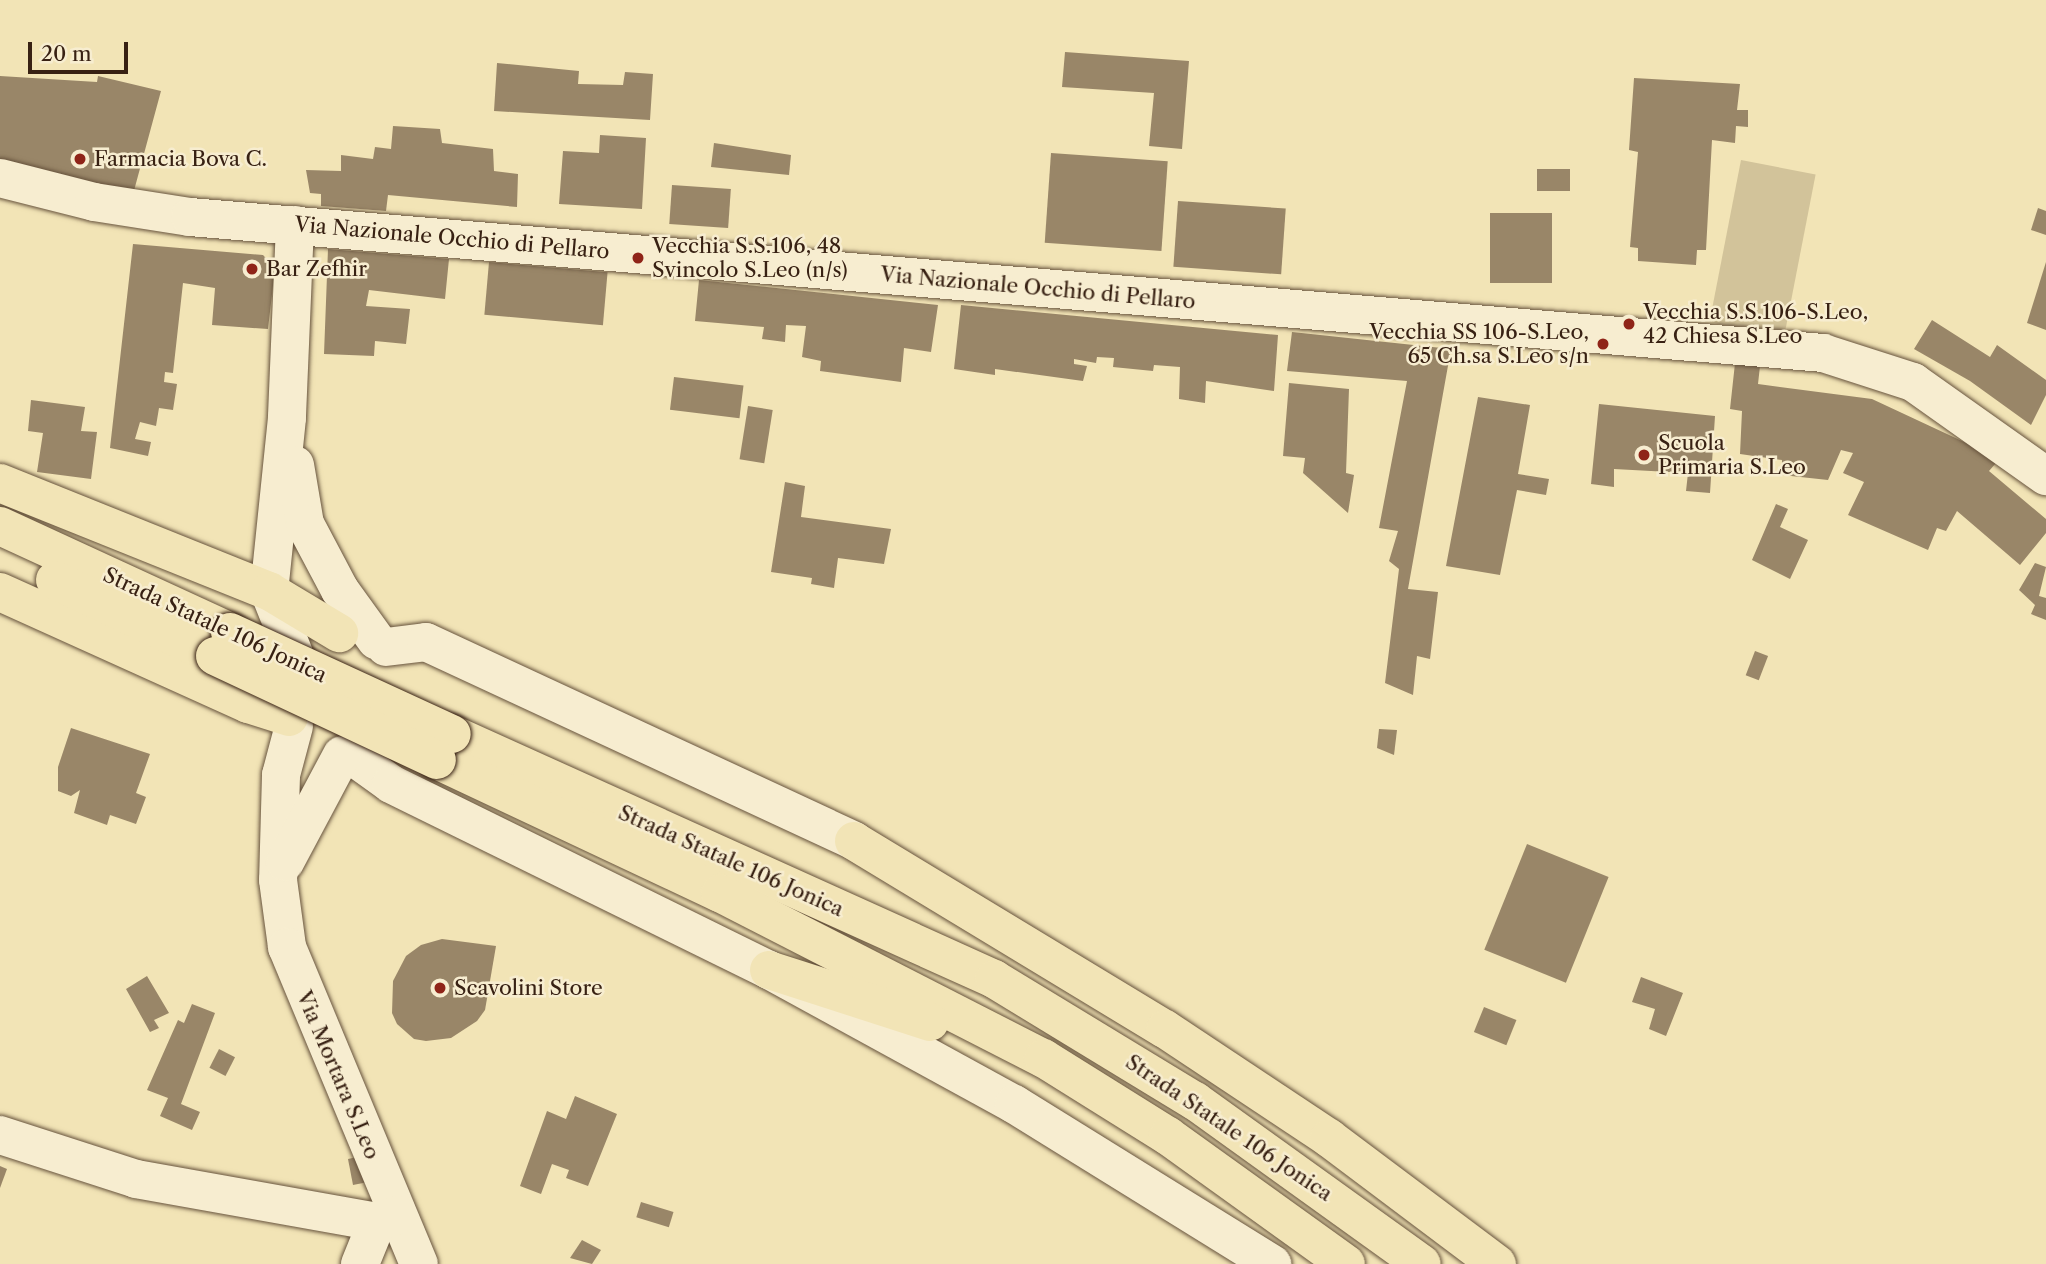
<!DOCTYPE html>
<html>
<head>
<meta charset="utf-8">
<style>
  body { margin:0 }
  #map { position:relative; width:2046px; height:1264px; overflow:hidden; background:#f2e4b6; font-family:"Libre Caslon Text",serif }
  div>[style] { position:absolute }
  .green>* { inset:0; background:#d2c39a; transform-origin:0 0 }
  .building>* { inset:0; background:#998668; transform-origin:0 0 }
  .roads { filter:drop-shadow(0 0 2px #66523c) drop-shadow(0 0 2px #66523c) }
  .minor>* { height:38px; margin:-19px; padding:0 19px; transform-origin:19px; border-radius:19px; background:#f7edd0 }
  .major>* { height:38px; margin:-19px; padding:0 19px; transform-origin:19px; border-radius:19px; background:#f2e4b6 }
  .highway>* { height:38px; margin:-19px; padding:0 19px; transform-origin:19px; border-radius:19px; background:#f2e4b6 }
  .bridges { filter:drop-shadow(0 0 2px #382113) drop-shadow(0 0 2px #382113) }
  .highway-bridge>* { height:38px; margin:-19px; padding:0 19px; transform-origin:19px; border-radius:19px; background:#f2e4b6 }
  .dots>* { width:19px; height:19px; translate:-50% -50%; box-sizing:border-box; border:4px solid #f7edd0; border-radius:50% }
  span { translate:-50% -50%; white-space:nowrap; text-align:center; line-height:1.15; -webkit-text-stroke:5px #f7edd0; paint-order:stroke }
  .poi-label { font-size:21px; color:#382113 }
  .left { translate:0 -50%; text-align:left }
  .right { translate:-100% -50%; text-align:right }
  .street-label { font-size:21px; color:#382113 }
  .scale { position:absolute; left:28px; top:42px; width:100px; height:32px; box-sizing:border-box; border:4px solid #382113; border-top:0; padding-left:9px; font-size:21px; line-height:24px; white-space:nowrap; color:#382113; -webkit-text-stroke:5px #f7edd0; paint-order:stroke }
</style>
</head>
<body>
<div id="map">
  <div class="green">
    <div style="left:1741px;top:160px;width:76px;height:165px;rotate:11deg"></div>
  </div>
  <div class="building">
    <div style="clip-path:polygon(1065px 52px,1189px 61px,1182px 149px,1149px 146px,1154px 93px,1062px 87px)"></div>
    <div style="clip-path:polygon(497px 63px,579px 71px,578px 84px,623px 85px,625px 72px,653px 74px,650px 120px,494px 111px)"></div>
    <div style="clip-path:polygon(0 76px,97px 82px,98px 76px,161px 91px,132px 198px,0 166px)"></div>
    <div style="clip-path:polygon(1634px 78px,1740px 84px,1737px 110px,1748px 110px,1748px 127px,1736px 126px,1735px 143px,1712px 140px,1706px 250px,1697px 250px,1696px 265px,1638px 261px,1638px 248px,1630px 247px,1638px 152px,1629px 150px)"></div>
    <div style="clip-path:polygon(393px 126px,440px 129px,442px 143px,493px 149px,494px 171px,518px 174px,517px 207px,388px 195px,386px 211px,321px 206px,321px 194px,310px 193px,306px 170px,341px 171px,341px 155px,373px 159px,375px 147px,391px 149px)"></div>
    <div style="clip-path:polygon(600px 135px,646px 138px,642px 209px,559px 204px,563px 151px,599px 153px)"></div>
    <div style="clip-path:polygon(714px 143px,791px 155px,789px 175px,711px 167px)"></div>
    <div style="left:1051px;top:153px;width:117px;height:90px;rotate:4deg"></div>
    <div style="left:1537px;top:169px;width:33px;height:22px"></div>
    <div style="left:672px;top:185px;width:59px;height:39px;rotate:4deg"></div>
    <div style="left:1178px;top:201px;width:108px;height:66px;rotate:4deg"></div>
    <div style="clip-path:polygon(2038px 208px,2046px 211px,2046px 235px,2031px 230px)"></div>
    <div style="left:1552px;top:213px;width:70px;height:62px;rotate:90deg"></div>
    <div style="clip-path:polygon(133px 244px,263px 255px,275px 268px,268px 329px,212px 325px,215px 288px,183px 283px,173px 373px,165px 372px,164px 382px,177px 384px,173px 410px,159px 408px,156px 426px,140px 422px,135px 439px,151px 442px,148px 456px,110px 448px)"></div>
    <div style="clip-path:polygon(328px 249px,449px 259px,445px 299px,369px 290px,366px 306px,410px 309px,406px 344px,375px 341px,374px 356px,324px 354px)"></div>
    <div style="left:489px;top:262px;width:119px;height:53px;rotate:5deg"></div>
    <div style="clip-path:polygon(2046px 262px,2046px 330px,2027px 323px)"></div>
    <div style="clip-path:polygon(699px 280px,938px 305px,931px 352px,904px 348px,901px 382px,820px 371px,821px 361px,802px 357px,806px 326px,786px 325px,785px 342px,762px 339px,764px 327px,695px 321px)"></div>
    <div style="clip-path:polygon(961px 305px,1278px 335px,1274px 391px,1206px 381px,1205px 403px,1179px 399px,1180px 367px,1154px 365px,1153px 371px,1113px 367px,1114px 358px,1097px 357px,1096px 363px,1074px 359px,1074px 364px,1087px 366px,1083px 381px,995px 369px,995px 375px,954px 369px)"></div>
    <div style="clip-path:polygon(1932px 320px,1990px 357px,1997px 345px,2046px 380px,2046px 395px,2031px 425px,1970px 381px,1914px 349px)"></div>
    <div style="clip-path:polygon(1292px 332px,1451px 349px,1408px 589px,1438px 592px,1430px 659px,1417px 656px,1413px 695px,1385px 683px,1399px 569px,1389px 561px,1398px 531px,1379px 528px,1407px 381px,1287px 371px)"></div>
    <div style="clip-path:polygon(1736px 354px,1761px 357px,1758px 384px,1872px 399px,1977px 448px,1996px 463px,1989px 471px,2046px 519px,2046px 533px,2020px 565px,1957px 511px,1946px 531px,1937px 528px,1928px 550px,1848px 515px,1864px 482px,1843px 473px,1853px 453px,1841px 450px,1828px 480px,1782px 475px,1782px 460px,1740px 454px,1742px 411px,1730px 409px)"></div>
    <div style="left:674px;top:377px;width:70px;height:33px;rotate:7deg"></div>
    <div style="clip-path:polygon(1289px 383px,1349px 389px,1346px 473px,1354px 475px,1348px 513px,1303px 473px,1305px 458px,1283px 456px)"></div>
    <div style="clip-path:polygon(1478px 397px,1530px 405px,1518px 474px,1549px 479px,1546px 495px,1517px 490px,1500px 575px,1446px 566px)"></div>
    <div style="clip-path:polygon(31px 400px,85px 407px,81px 431px,97px 432px,91px 479px,37px 472px,43px 433px,28px 431px)"></div>
    <div style="clip-path:polygon(1599px 404px,1715px 416px,1710px 493px,1686px 491px,1688px 473px,1614px 469px,1614px 487px,1591px 484px)"></div>
    <div style="left:748px;top:406px;width:25px;height:54px;rotate:9deg"></div>
    <div style="clip-path:polygon(785px 482px,805px 486px,801px 517px,891px 529px,884px 564px,838px 558px,834px 588px,811px 584px,812px 578px,771px 572px)"></div>
    <div style="clip-path:polygon(1776px 504px,1788px 509px,1780px 527px,1808px 540px,1790px 579px,1752px 560px)"></div>
    <div style="clip-path:polygon(2035px 563px,2046px 567px,2039px 596px,2046px 598px,2046px 620px,2031px 614px,2035px 605px,2019px 590px)"></div>
    <div style="left:1755px;top:651px;width:14px;height:26px;rotate:21deg"></div>
    <div style="clip-path:polygon(71px 728px,150px 754px,136px 793px,146px 797px,136px 824px,110px 815px,107px 825px,74px 813px,80px 790px,71px 796px,58px 791px,58px 767px)"></div>
    <div style="clip-path:polygon(1379px 729px,1397px 730px,1394px 755px,1377px 748px)"></div>
    <div style="left:1527px;top:844px;width:88px;height:114px;rotate:22deg"></div>
    <div style="clip-path:polygon(442px 939px,496px 946px,485px 1010px,477px 1021px,451px 1038px,426px 1041px,414px 1039px,397px 1024px,392px 1013px,393px 981px,406px 956px,421px 945px)"></div>
    <div style="clip-path:polygon(147px 976px,169px 1013px,154px 1020px,159px 1028px,150px 1032px,126px 989px)"></div>
    <div style="clip-path:polygon(1641px 977px,1683px 993px,1666px 1036px,1649px 1029px,1655px 1009px,1632px 1002px)"></div>
    <div style="clip-path:polygon(192px 1004px,215px 1013px,181px 1104px,200px 1112px,192px 1130px,160px 1116px,168px 1098px,147px 1090px,178px 1020px,184px 1023px)"></div>
    <div style="left:1484px;top:1007px;width:35px;height:27px;rotate:22deg"></div>
    <div style="left:219px;top:1049px;width:18px;height:21px;rotate:27deg"></div>
    <div style="clip-path:polygon(575px 1096px,617px 1114px,588px 1186px,566px 1178px,569px 1170px,552px 1164px,541px 1194px,520px 1186px,547px 1111px,566px 1119px)"></div>
    <div style="clip-path:polygon(366px 1155px,378px 1180px,353px 1185px,348px 1159px)"></div>
    <div style="clip-path:polygon(0 1166px,7px 1169px,0 1188px)"></div>
    <div style="left:641px;top:1202px;width:34px;height:16px;rotate:17deg"></div>
    <div style="clip-path:polygon(582px 1240px,601px 1250px,592px 1264px,570px 1258px)"></div>
  </div>
  <div class="roads">
    <div class="minor">
      <div style="left:0;top:178px;width:97px;rotate:14.3deg"></div>
      <div style="left:94px;top:202px;width:97px;rotate:8.9deg"></div>
      <div style="left:190px;top:217px;width:1639px;rotate:4.76deg"></div>
      <div style="left:1823px;top:353px;width:95px;rotate:17.9deg"></div>
      <div style="left:1913px;top:382px;width:163px;rotate:35.3deg"></div>
      <div style="left:295px;top:225px;width:193px;rotate:92.4deg"></div>
      <div style="left:287px;top:418px;width:174px;rotate:95.9deg"></div>
      <div style="left:269px;top:591px;width:73px;rotate:68.3deg"></div>
      <div style="left:295px;top:465px;width:60px;rotate:80.4deg"></div>
      <div style="left:305px;top:524px;width:75px;rotate:62.1deg"></div>
      <div style="left:340px;top:590px;width:62px;rotate:54.2deg"></div>
      <div style="left:386px;top:647px;width:40px;rotate:-7.1deg"></div>
      <div style="left:426px;top:642px;width:472px;rotate:24.9deg"></div>
      <div style="left:294px;top:726px;width:51px;rotate:104.9deg"></div>
      <div style="left:281px;top:775px;width:105px;rotate:91.6deg"></div>
      <div style="left:278px;top:880px;width:68px;rotate:82.3deg"></div>
      <div style="left:287px;top:947px;width:343px;rotate:67.4deg"></div>
      <div style="left:351px;top:755px;width:49px;rotate:35.9deg"></div>
      <div style="left:391px;top:784px;width:421px;rotate:26.2deg"></div>
      <div style="left:769px;top:970px;width:279px;rotate:28.7deg"></div>
      <div style="left:1014px;top:1104px;width:304px;rotate:31.8deg"></div>
      <div style="left:285px;top:862px;width:121px;rotate:-62deg"></div>
      <div style="left:0;top:1135px;width:143px;rotate:17.9deg"></div>
      <div style="left:136px;top:1179px;width:245px;rotate:10.1deg"></div>
      <div style="left:360px;top:1264px;width:45px;rotate:-68deg"></div>
      <div style="left:377px;top:1222px;width:21px;rotate:-19deg"></div>
    </div>
    <div class="major">
      <div style="left:0;top:483px;width:290px;rotate:21.9deg"></div>
      <div style="left:269px;top:591px;width:82px;rotate:31deg"></div>
      <div style="left:0;top:592px;width:272px;rotate:24.3deg"></div>
      <div style="left:248px;top:704px;width:43px;rotate:17.6deg"></div>
    </div>
    <div class="highway">
      <div style="left:0;top:526px;width:253px;rotate:24.7deg"></div>
      <div style="left:55px;top:580px;width:177px;rotate:25.4deg"></div>
      <div style="left:452px;top:734px;width:595px;rotate:24.32deg"></div>
      <div style="left:994px;top:979px;width:235px;rotate:31.3deg"></div>
      <div style="left:1195px;top:1101px;width:279px;rotate:35.7deg"></div>
      <div style="left:437px;top:760px;width:313px;rotate:25.2deg"></div>
      <div style="left:720px;top:893px;width:363px;rotate:27.1deg"></div>
      <div style="left:1043px;top:1058px;width:147px;rotate:32deg"></div>
      <div style="left:1168px;top:1136px;width:219px;rotate:35.7deg"></div>
      <div style="left:854px;top:841px;width:363px;rotate:31.2deg"></div>
      <div style="left:1165px;top:1029px;width:197px;rotate:33.6deg"></div>
      <div style="left:1329px;top:1138px;width:210px;rotate:36.9deg"></div>
      <div style="left:769px;top:970px;width:169px;rotate:17.9deg"></div>
    </div>
  </div>
  <div class="bridges">
    <div class="highway-bridge">
      <div style="left:230px;top:632px;width:244px;rotate:24.7deg"></div>
      <div style="left:215px;top:656px;width:245px;rotate:25.1deg"></div>
    </div>
  </div>
  <div class="dots">
    <div style="left:80px;top:159px;background:#8f2418"></div>
    <div style="left:638px;top:258px;background:#8f2418"></div>
    <div style="left:252px;top:269px;background:#8f2418"></div>
    <div style="left:1629px;top:324px;background:#8f2418"></div>
    <div style="left:1603px;top:344px;background:#8f2418"></div>
    <div style="left:1644px;top:455px;background:#8f2418"></div>
    <div style="left:440px;top:988px;background:#8f2418"></div>
  </div>
  <div class="poi-label">
    <span class="left" style="left:94px;top:159px">Farmacia Bova C.</span>
    <span class="left" style="left:652px;top:258px">Vecchia S.S.106, 48<br>Svincolo S.Leo (n/s)</span>
    <span class="left" style="left:266px;top:269px">Bar Zefhir</span>
    <span class="left" style="left:1643px;top:324px">Vecchia S.S.106-S.Leo,<br>42 Chiesa S.Leo</span>
    <span class="right" style="left:1589px;top:344px">Vecchia SS 106-S.Leo,<br>65 Ch.sa S.Leo s/n</span>
    <span class="left" style="left:1658px;top:455px">Scuola<br>Primaria S.Leo</span>
    <span class="left" style="left:454px;top:988px">Scavolini Store</span>
  </div>
  <div class="street-label">
    <span style="left:452px;top:238px;rotate:5deg">Via Nazionale Occhio di Pellaro</span>
    <span style="left:1038px;top:288px;rotate:5deg">Via Nazionale Occhio di Pellaro</span>
    <span style="left:215px;top:625px;rotate:25deg">Strada Statale 106 Jonica</span>
    <span style="left:731px;top:861px;rotate:24deg">Strada Statale 106 Jonica</span>
    <span style="left:338px;top:1075px;rotate:67deg">Via Mortara S.Leo</span>
    <span style="left:1229px;top:1128px;rotate:34deg">Strada Statale 106 Jonica</span>
  </div>
  <div class="scale">20 m</div>
</div>
</body>
</html>
